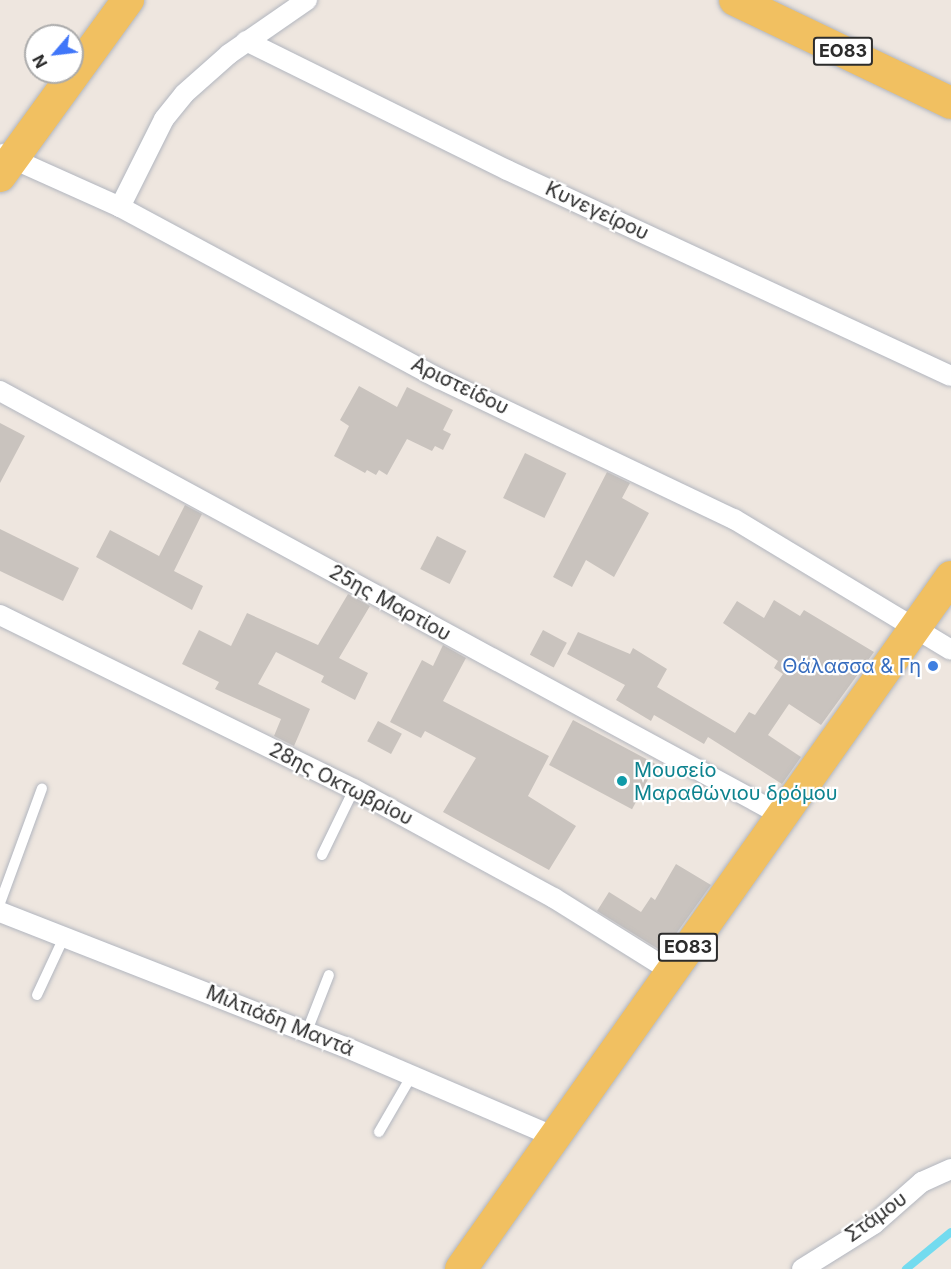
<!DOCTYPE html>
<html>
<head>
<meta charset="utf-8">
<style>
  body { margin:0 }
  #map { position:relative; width:951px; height:1269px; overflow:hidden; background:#eee6df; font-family:Inter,sans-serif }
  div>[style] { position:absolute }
  .stream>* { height:8px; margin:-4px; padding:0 4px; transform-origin:4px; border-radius:4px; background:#73dbef }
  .building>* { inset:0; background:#c9c3be; transform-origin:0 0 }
  .roads { filter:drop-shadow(0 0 2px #b2b6bf) drop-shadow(0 0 2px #b2b6bf) }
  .service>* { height:10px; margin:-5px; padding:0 5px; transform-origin:5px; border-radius:5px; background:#fff }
  .minor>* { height:20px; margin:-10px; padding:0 10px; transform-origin:10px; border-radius:10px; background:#fff }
  .primary>* { height:32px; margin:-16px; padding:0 16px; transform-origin:16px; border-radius:16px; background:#f1c061 }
  .dots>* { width:16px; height:16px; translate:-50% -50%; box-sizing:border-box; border:3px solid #fff; border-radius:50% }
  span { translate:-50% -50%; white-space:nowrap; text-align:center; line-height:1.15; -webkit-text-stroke:4.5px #fff; paint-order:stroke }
  .shield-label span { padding:2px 4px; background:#fff; border:2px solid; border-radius:4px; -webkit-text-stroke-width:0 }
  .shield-label { font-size:18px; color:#2c2c2c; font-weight:700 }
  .street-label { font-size:20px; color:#2c2c2c }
  .shop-label { font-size:20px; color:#366cbe }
  .right { translate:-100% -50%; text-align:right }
  .culture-label { font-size:20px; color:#0d838f }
  .left { translate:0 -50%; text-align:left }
  .north { position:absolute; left:24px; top:24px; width:60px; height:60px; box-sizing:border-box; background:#fff; border:2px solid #ababab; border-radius:50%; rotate:242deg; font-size:16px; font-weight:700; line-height:24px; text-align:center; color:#2c2c2c }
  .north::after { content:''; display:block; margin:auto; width:21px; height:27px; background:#4076f9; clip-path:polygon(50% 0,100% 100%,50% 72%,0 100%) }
</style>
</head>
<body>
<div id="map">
  <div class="stream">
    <div style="left:906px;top:1269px;width:58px;rotate:-39.4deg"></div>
  </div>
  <div class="building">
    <div style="clip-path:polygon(359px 386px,397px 407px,407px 387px,453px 410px,443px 430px,451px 434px,443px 450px,435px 446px,432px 451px,407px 439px,387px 475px,379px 470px,376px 475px,367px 470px,365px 473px,334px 456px,349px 426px,340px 420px)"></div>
    <div style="clip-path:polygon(0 423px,25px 436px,0 483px)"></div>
    <div style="left:525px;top:453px;width:46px;height:50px;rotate:26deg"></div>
    <div style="clip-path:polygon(607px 472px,630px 483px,622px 498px,649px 513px,614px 577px,586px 560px,572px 587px,553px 577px)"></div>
    <div style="clip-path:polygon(185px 505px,202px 514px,174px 571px,203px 586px,192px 610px,96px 557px,110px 530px,159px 556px)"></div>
    <div style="clip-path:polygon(0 529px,79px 568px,63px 601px,0 571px)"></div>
    <div style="left:437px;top:536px;width:33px;height:37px;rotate:27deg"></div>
    <div style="clip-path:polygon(348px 594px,370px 606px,339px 658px,368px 673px,355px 700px,321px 682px,324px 676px,276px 652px,258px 684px,310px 709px,294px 746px,274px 736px,281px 719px,215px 689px,219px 682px,182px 664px,199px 630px,231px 646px,247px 613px,318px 645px)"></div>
    <div style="clip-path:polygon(774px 600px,800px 616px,804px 610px,874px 652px,821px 725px,789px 704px,768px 735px,801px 757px,782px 784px,708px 737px,704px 744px,654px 715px,651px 721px,616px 700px,625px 685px,567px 654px,578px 632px,630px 654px,633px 648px,667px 669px,657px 687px,735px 733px,749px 712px,755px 715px,783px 674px,774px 668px,778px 661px,723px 623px,737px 601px,764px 618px)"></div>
    <div style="left:543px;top:630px;width:27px;height:28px;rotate:28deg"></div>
    <div style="clip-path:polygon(443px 645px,466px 658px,443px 701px,549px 756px,528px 796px,576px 826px,549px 870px,443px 812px,476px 758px,425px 731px,421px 738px,390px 722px,422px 660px,433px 666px)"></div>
    <div style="left:573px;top:720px;width:94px;height:51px;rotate:28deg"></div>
    <div style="left:378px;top:721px;width:27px;height:23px;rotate:28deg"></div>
    <div style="clip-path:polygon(676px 864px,711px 885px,663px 952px,597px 911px,609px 892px,641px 912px,651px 897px,655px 900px)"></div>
  </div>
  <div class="roads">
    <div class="service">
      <div style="left:322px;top:855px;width:73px;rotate:-64.1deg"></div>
      <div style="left:0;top:903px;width:122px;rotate:-69.9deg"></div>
      <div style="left:37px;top:995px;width:64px;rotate:-65deg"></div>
      <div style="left:307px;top:1031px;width:60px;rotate:-68.6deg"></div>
      <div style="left:379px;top:1132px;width:66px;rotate:-59.9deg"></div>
    </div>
    <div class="minor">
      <div style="left:246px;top:41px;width:291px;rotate:26.3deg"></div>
      <div style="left:507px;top:170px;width:489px;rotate:24.9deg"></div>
      <div style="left:2px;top:154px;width:129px;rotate:24.2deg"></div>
      <div style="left:120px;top:207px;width:363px;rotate:28.3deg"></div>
      <div style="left:440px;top:379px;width:326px;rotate:25.5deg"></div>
      <div style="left:734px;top:519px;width:253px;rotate:31.1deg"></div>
      <div style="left:120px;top:207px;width:98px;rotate:-63.4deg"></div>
      <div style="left:164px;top:119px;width:32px;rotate:-51deg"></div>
      <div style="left:184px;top:94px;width:60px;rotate:-41.6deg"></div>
      <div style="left:229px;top:54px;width:95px;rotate:-34.7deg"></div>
      <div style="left:0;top:391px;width:889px;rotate:28.5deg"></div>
      <div style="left:0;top:615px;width:394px;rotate:26.2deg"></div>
      <div style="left:354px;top:789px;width:228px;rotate:28.6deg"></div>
      <div style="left:554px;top:898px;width:138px;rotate:32deg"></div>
      <div style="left:0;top:912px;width:370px;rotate:21.4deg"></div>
      <div style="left:345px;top:1047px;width:231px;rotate:23.2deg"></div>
      <div style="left:802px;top:1269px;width:85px;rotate:-32deg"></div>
      <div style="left:874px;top:1224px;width:64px;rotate:-41.2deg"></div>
      <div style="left:922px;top:1182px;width:32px;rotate:-24deg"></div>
    </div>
    <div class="primary">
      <div style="left:735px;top:0;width:239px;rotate:25.5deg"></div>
      <div style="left:0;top:176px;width:218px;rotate:-54deg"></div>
      <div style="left:461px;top:1269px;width:848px;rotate:-54.7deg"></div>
    </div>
  </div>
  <div class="dots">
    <div style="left:933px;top:666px;background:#3f7fe0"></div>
    <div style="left:622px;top:781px;background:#0f9aa8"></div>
  </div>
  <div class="shield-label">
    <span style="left:843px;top:51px">ΕΟ83</span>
    <span style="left:688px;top:947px">ΕΟ83</span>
  </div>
  <div class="street-label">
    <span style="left:597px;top:211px;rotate:25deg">Κυνεγείρου</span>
    <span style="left:460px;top:386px;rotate:26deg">Αριστείδου</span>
    <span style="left:390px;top:603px;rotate:29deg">25ης Μαρτίου</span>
    <span style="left:341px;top:784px;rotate:27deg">28ης Οκτωβρίου</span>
    <span style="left:280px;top:1021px;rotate:22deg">Μιλτιάδη Μαντά</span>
    <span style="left:876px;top:1217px;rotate:-36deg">Στάμου</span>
  </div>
  <div class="shop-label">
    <span class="right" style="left:921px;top:666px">Θάλασσα &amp; Γη</span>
  </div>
  <div class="culture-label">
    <span class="left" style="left:634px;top:782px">Μουσείο<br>Μαραθώνιου δρόμου</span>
  </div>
  <div class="north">N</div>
</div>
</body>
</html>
